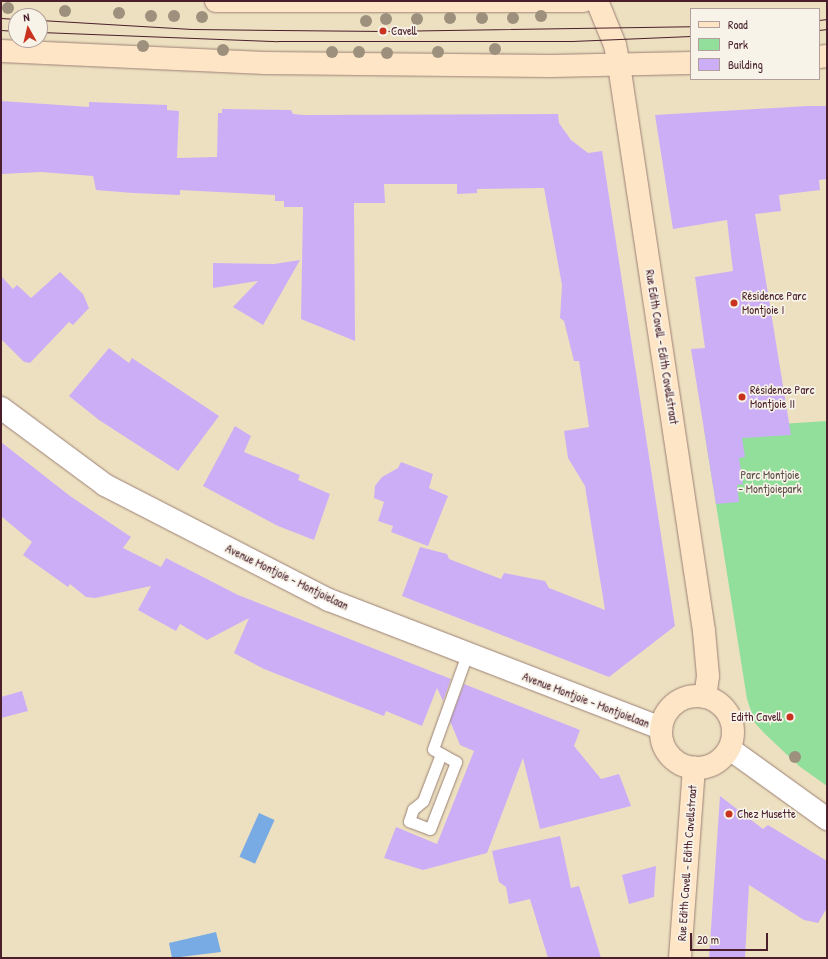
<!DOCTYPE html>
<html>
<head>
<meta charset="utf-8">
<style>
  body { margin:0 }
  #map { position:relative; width:828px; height:959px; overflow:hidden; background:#ede0c0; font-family:"Patrick Hand",sans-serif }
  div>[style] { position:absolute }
  .green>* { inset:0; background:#92de9b }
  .water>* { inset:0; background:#78aae4; transform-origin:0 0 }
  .building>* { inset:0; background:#ccaef7 }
  .roads { filter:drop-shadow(0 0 1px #9c8076) drop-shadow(0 0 1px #9c8076) }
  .lane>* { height:11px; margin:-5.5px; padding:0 5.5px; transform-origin:5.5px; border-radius:5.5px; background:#fff }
  .street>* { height:22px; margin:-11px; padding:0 11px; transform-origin:11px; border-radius:11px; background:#fff }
  .secondary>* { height:22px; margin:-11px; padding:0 11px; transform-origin:11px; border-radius:11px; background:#fde5c5 }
  .secondary>.ring { margin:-11px; padding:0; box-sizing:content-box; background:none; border:22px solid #fde5c5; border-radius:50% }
  .tram>* { height:1px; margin:-0.5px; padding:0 0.5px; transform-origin:0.5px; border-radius:0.5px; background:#4a1f2b }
  .trees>* { width:12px; height:12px; margin:-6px; border-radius:50%; background:#9d907d }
  .dots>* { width:11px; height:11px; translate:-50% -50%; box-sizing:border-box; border:2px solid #f7f3e8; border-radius:50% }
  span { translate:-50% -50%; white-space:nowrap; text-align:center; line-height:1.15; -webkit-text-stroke:3.5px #f7f3e8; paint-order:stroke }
  .poi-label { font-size:12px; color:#4a1f2b }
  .left { translate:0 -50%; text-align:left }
  .right { translate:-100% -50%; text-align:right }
  .street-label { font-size:12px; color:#4a1f2b }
  .park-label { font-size:12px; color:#5c4f47 }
  .frame { position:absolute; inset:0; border:2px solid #4a1f2b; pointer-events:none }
  .legend { position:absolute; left:690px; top:8px; width:130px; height:72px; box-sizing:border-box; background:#f7f3e8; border:1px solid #b29e9c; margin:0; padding:5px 7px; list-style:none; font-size:12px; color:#4a1f2b }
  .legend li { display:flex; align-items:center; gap:8px; height:20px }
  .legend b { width:20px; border:1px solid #b29e9c }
  .north { position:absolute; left:8px; top:8px; width:40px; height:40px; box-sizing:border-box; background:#f7f3e8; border:1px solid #b29e9c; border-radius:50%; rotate:352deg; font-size:11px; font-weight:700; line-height:16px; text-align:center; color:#4a1f2b }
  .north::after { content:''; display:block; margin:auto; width:14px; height:18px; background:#c8321e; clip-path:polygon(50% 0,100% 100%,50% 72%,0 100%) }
  .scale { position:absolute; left:690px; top:933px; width:78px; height:18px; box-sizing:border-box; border:2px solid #4a1f2b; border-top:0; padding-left:5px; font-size:12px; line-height:14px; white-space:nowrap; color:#4a1f2b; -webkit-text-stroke:3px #f7f3e8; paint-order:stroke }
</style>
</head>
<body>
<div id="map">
  <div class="green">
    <div style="clip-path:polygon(827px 421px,827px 786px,799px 766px,764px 733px,755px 723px,747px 699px,704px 429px)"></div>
  </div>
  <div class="water">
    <div style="left:259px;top:813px;width:17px;height:48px;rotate:24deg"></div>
    <div style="clip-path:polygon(216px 932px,221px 952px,172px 958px,169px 943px)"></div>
  </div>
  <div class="building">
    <div style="clip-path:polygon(1px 101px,89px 107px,89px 102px,167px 105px,167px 110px,179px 111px,177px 158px,217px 157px,218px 113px,222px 113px,222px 109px,291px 110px,293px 114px,304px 115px,558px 114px,559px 123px,571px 140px,588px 153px,602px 151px,675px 626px,609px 677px,402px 596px,420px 547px,447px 554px,449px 559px,501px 579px,504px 573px,545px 581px,549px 588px,605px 610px,585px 486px,568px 458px,564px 431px,589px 427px,579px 361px,574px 361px,564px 321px,560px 318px,562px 285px,544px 188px,477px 189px,477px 193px,457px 194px,457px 184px,384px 184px,385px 203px,354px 203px,355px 341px,301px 319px,303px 207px,284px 207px,284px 201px,275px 201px,275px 195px,180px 190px,180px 195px,133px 193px,96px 190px,93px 176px,41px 172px,1px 174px)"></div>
    <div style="clip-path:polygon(807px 106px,827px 106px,827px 179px,819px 180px,820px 190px,779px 195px,781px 211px,755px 214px,791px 435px,742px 438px,745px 457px,739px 458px,743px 484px,737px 485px,739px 502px,716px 504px,691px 349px,705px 348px,695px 277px,733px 271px,727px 220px,673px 229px,655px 115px)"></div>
    <div style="clip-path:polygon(300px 260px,263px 325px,233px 307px,258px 281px,213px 288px,213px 263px,274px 264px)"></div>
    <div style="clip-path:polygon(60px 272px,83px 294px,89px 308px,73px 325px,69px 322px,30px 363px,24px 362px,1px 339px,1px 276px,13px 289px,17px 285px,31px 298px)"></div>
    <div style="clip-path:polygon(109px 348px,129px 363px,132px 358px,219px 416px,178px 471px,99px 420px,69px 396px)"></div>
    <div style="clip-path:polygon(235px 426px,251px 436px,244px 452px,300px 475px,298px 480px,330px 494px,314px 540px,278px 526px,203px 486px)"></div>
    <div style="clip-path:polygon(1px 442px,70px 496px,131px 537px,123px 548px,161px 567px,166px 558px,238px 595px,451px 679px,443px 701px,437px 688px,422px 726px,386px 711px,384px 716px,264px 669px,234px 653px,249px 618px,207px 640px,180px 624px,176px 631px,138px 610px,151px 586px,95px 598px,86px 597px,70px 584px,68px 587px,23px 555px,32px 542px,1px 516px)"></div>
    <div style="clip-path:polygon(401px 462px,433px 474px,429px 488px,448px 496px,428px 546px,391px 532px,393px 526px,378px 521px,384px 502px,374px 498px,375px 486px,382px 477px,398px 468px)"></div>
    <div style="clip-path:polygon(464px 684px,580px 730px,574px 746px,601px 779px,619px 774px,631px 806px,540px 829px,523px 758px,487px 853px,423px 870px,384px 858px,396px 827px,437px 844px,474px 751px,460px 745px,450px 721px)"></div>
    <div style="clip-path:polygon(22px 691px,28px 711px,1px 718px,1px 697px)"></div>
    <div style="clip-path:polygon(720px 796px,763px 829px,768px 825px,827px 861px,827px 908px,818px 923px,804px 920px,749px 885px,745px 958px,709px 958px)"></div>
    <div style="clip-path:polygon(560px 836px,571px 888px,579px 886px,601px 958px,548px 958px,530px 899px,509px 904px,506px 887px,499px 882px,492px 851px)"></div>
    <div style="clip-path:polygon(656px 866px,654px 897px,629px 904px,622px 875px)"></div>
  </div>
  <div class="roads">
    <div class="lane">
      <div style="left:441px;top:754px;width:50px;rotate:111deg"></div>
      <div style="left:423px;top:801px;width:13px;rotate:141deg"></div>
      <div style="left:413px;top:809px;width:13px;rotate:108deg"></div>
      <div style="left:409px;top:821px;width:22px;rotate:21deg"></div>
      <div style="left:430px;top:829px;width:72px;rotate:-68.8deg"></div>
      <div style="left:456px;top:762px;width:26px;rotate:-151deg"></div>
      <div style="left:433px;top:749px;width:101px;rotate:-70.3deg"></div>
    </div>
    <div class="street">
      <div style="left:1px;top:408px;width:129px;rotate:36.5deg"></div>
      <div style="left:105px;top:485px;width:252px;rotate:27.2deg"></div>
      <div style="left:329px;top:600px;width:356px;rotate:21.1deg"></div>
      <div style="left:730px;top:749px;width:120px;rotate:35.8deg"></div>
    </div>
    <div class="secondary">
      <div style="left:216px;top:1px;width:367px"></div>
      <div style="left:597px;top:1px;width:48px;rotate:67.8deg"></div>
      <div style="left:615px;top:45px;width:20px;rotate:79deg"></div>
      <div style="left:619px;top:65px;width:572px;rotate:81.46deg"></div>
      <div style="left:704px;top:631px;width:45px;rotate:84.9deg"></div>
      <div style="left:708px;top:676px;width:21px;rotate:98deg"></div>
      <div style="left:1px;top:51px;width:264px;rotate:2.6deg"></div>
      <div style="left:265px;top:63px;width:286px;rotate:0.6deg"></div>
      <div style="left:551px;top:66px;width:140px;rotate:-1.2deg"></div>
      <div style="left:819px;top:57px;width:8px;rotate:-7deg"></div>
      <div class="ring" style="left:661px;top:696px;width:50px;height:50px"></div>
      <div style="left:680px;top:958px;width:191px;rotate:-85.8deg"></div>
    </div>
  </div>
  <div class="tram">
    <div style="left:1px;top:18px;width:15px;rotate:4deg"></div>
    <div style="left:40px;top:20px;width:152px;rotate:3.4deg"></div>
    <div style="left:192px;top:29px;width:191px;rotate:0.6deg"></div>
    <div style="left:383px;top:31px;width:308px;rotate:-0.9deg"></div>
    <div style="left:819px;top:20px;width:8px;rotate:-7deg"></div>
    <div style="left:1px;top:30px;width:15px;rotate:4deg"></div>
    <div style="left:819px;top:30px;width:8px;rotate:-7deg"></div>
    <div style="left:40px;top:32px;width:238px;rotate:2.2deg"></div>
    <div style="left:278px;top:41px;width:294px"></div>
    <div style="left:572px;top:41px;width:119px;rotate:-2.4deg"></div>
  </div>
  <div class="trees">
    <div style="left:8px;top:8px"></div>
    <div style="left:65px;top:11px"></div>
    <div style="left:119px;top:13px"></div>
    <div style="left:151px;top:16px"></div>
    <div style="left:174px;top:16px"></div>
    <div style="left:541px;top:16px"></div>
    <div style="left:202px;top:17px"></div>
    <div style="left:450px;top:18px"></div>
    <div style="left:482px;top:18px"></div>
    <div style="left:513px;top:18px"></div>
    <div style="left:386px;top:19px"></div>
    <div style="left:417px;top:19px"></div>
    <div style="left:366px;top:21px"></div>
    <div style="left:143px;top:46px"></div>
    <div style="left:495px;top:49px"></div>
    <div style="left:223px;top:50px"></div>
    <div style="left:332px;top:52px"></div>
    <div style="left:359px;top:52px"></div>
    <div style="left:438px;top:52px"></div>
    <div style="left:387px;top:53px"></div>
    <div style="left:795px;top:757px"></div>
  </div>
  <div class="dots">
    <div style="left:383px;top:31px;background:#c8321e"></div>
    <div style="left:734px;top:303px;background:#c8321e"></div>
    <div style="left:742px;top:397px;background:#c8321e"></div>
    <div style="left:790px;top:717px;background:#c8321e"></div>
    <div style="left:729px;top:814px;background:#c8321e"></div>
  </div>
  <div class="poi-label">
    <span class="left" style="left:391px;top:31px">Cavell</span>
    <span class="left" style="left:742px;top:303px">Résidence Parc<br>Montjoie I</span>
    <span class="left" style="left:750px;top:397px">Résidence Parc<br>Montjoie II</span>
    <span class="right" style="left:782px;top:717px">Edith Cavell</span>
    <span class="left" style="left:737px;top:814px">Chez Musette</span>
  </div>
  <div class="street-label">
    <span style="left:662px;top:347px;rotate:81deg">Rue Edith Cavell - Edith Cavellstraat</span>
    <span style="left:287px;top:577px;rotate:26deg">Avenue Montjoie - Montjoielaan</span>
    <span style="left:586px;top:700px;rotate:21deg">Avenue Montjoie - Montjoielaan</span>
    <span style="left:687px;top:863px;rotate:-86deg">Rue Edith Cavell - Edith Cavellstraat</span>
  </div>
  <div class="park-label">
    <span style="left:770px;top:482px">Parc Montjoie<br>- Montjoiepark</span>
  </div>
  <div class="frame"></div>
  <ul class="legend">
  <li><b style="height:5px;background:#fde5c5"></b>Road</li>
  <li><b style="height:11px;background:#92de9b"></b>Park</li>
  <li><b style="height:11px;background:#ccaef7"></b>Building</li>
  </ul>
  <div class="north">N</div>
  <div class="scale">20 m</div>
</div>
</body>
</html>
